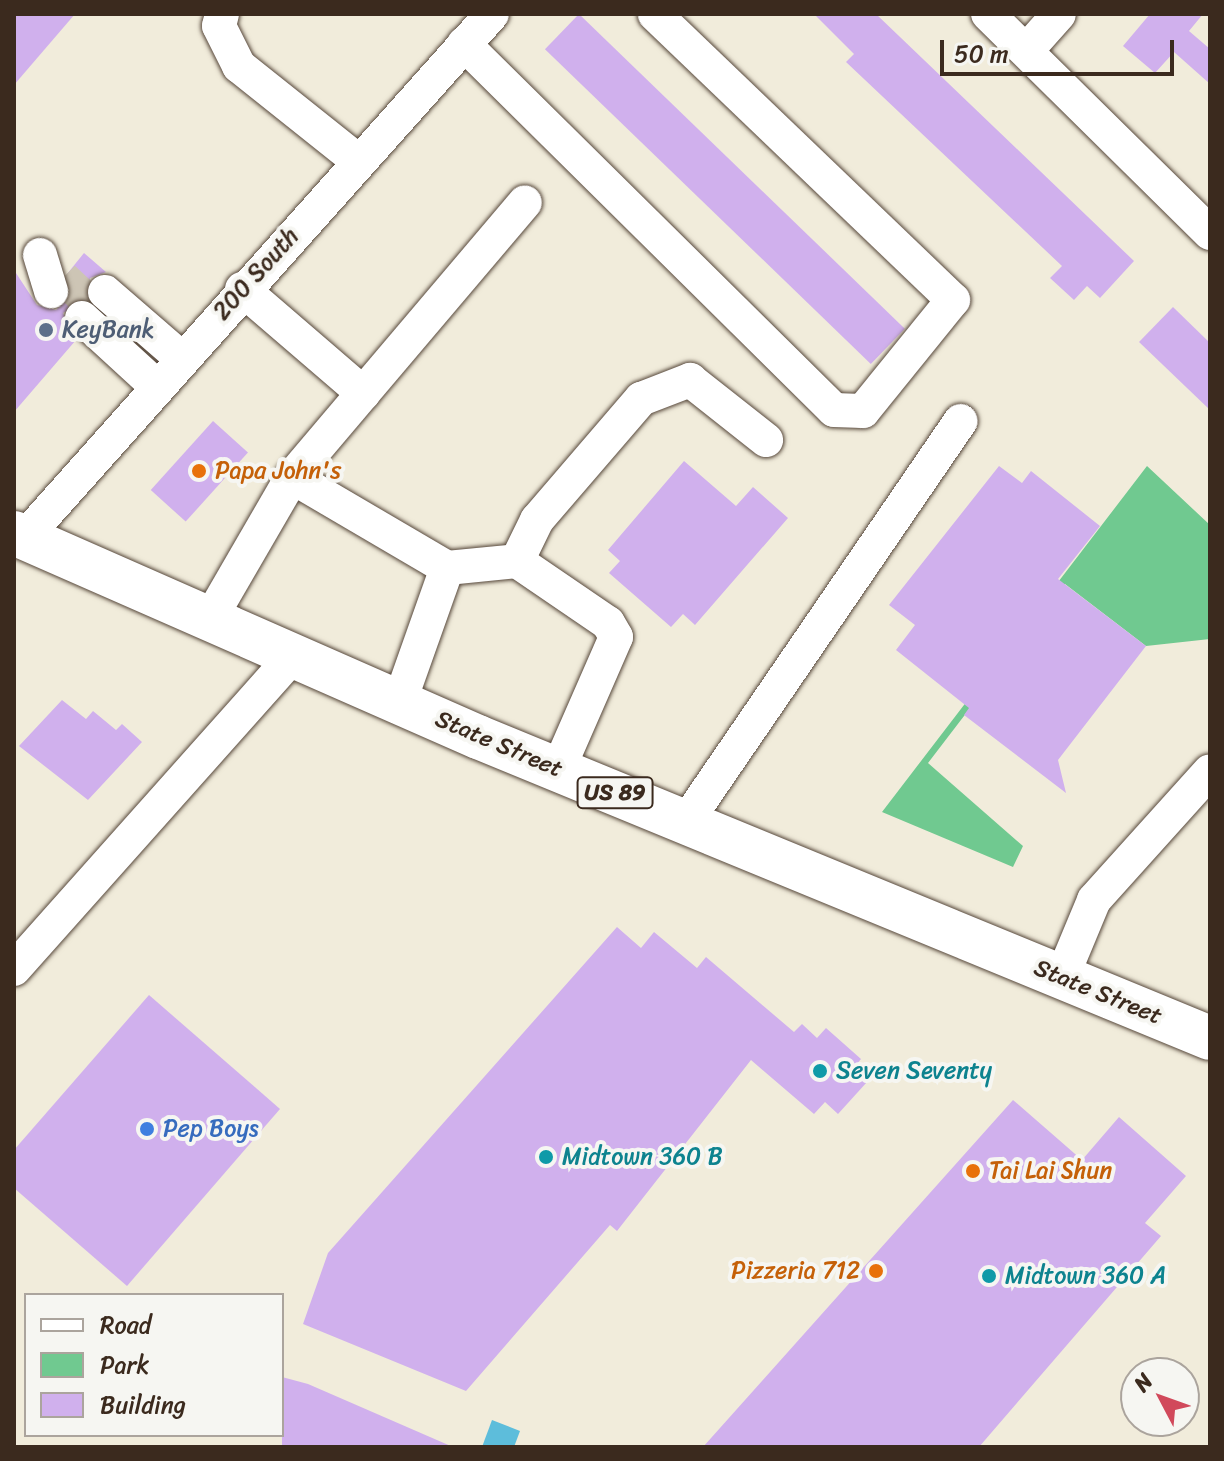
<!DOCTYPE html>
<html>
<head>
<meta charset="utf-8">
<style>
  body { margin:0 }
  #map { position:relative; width:1224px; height:1461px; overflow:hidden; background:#f1ecdb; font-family:Sriracha,sans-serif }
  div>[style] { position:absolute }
  .green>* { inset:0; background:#70c990 }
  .water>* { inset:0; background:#5dbddb }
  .building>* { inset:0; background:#d0b0ed; transform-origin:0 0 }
  .minor-tunnel>* { height:34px; margin-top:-17px; transform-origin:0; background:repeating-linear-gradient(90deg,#cdc5b5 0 34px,transparent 0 51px) }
  .roads { filter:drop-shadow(0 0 2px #56473a) drop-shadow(0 0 2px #56473a) }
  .minor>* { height:34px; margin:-17px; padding:0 17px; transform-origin:17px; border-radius:17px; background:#fff }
  .major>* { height:44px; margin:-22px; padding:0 22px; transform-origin:22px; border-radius:22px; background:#fff }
  .dots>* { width:22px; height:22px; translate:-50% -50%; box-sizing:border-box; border:4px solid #f6f6f2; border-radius:50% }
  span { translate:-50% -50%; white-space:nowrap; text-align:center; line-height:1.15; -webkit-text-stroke:8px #f6f6f2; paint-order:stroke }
  .shield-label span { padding:2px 6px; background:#f6f6f2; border:2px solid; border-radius:6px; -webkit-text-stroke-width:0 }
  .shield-label { font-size:22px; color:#3b2a1e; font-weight:700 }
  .street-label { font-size:24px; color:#3b2a1e }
  .service-label { font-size:24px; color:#4e5e75 }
  .left { translate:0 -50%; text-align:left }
  .food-label { font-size:24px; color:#c56008 }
  .right { translate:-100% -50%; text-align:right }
  .culture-label { font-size:24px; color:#0d838f }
  .shop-label { font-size:24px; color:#366cbe }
  .frame { position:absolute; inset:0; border:16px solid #3b2a1e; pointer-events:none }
  .legend { position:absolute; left:24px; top:1293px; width:260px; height:144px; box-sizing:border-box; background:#f6f6f2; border:2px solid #aba49d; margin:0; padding:10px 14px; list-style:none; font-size:24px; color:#3b2a1e }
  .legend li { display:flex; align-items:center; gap:16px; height:40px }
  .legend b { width:40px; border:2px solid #aba49d }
  .north { position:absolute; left:1120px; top:1357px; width:80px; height:80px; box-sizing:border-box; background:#f6f6f2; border:2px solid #aba49d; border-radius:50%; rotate:311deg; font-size:22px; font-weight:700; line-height:32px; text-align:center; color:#3b2a1e }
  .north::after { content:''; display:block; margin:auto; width:28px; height:36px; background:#d1495b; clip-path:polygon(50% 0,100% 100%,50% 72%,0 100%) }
  .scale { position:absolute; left:940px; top:40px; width:234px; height:36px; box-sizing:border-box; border:4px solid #3b2a1e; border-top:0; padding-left:10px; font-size:24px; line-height:28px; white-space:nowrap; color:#3b2a1e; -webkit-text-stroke:6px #f6f6f2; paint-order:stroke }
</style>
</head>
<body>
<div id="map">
  <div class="green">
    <div style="clip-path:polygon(1147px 466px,1210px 525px,1210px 639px,1146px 646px,1065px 584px,928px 763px,1023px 846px,1013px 867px,882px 812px)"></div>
  </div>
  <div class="water">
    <div style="clip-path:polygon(492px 1420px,520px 1431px,514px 1447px,482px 1447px)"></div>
  </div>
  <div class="building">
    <div style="clip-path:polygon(14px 14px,75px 14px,14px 85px)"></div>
    <div style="left:579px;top:14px;width:453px;height:49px;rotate:44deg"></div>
    <div style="clip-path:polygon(814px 14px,876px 14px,1134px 261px,1100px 298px,1087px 286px,1074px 300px,1050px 278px,1062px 266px,846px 62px,854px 54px)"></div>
    <div style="clip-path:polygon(1150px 14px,1203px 14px,1189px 31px,1210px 49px,1210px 84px,1174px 52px,1155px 73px,1123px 46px)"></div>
    <div style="clip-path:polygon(84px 253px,106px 272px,90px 278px,86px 299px,63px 313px,76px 340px,14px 412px,14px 270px,37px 305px,56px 310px,70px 296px,67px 274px)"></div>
    <div style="clip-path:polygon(1173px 307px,1210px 343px,1210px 410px,1139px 342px)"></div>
    <div style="left:213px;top:421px;width:47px;height:93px;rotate:42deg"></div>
    <div style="clip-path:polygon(684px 461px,736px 506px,753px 487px,788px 518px,695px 625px,683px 614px,671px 627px,609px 573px,620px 561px,608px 550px)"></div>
    <div style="clip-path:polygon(999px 466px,1022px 483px,1031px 471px,1100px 526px,1058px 579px,1146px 646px,1058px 760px,1066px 793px,964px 715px,969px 708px,896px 650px,915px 625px,889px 605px)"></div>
    <div style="clip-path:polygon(62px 700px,86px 719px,93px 711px,116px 730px,122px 724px,142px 742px,88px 800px,19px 746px)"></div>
    <div style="clip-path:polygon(617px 927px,641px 948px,654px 932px,697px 968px,706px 957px,794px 1032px,802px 1024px,817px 1038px,826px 1028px,861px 1059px,853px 1069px,867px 1082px,838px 1114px,825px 1102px,814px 1114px,751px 1060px,617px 1231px,610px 1225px,466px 1391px,303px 1324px,328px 1253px)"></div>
    <div style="clip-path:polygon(149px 995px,280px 1109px,127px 1286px,14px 1188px,14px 1150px)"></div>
    <div style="clip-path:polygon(1013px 1100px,1082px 1160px,1119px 1117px,1186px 1176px,1145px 1223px,1161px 1236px,979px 1447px,703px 1447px)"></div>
    <div style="clip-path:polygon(282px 1377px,308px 1384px,453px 1447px,282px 1447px)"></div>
  </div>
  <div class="minor-tunnel">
    <div style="left:63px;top:278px;width:41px;rotate:43deg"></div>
  </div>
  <div class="roads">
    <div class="minor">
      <div style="left:222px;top:14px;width:12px;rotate:104deg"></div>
      <div style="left:219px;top:26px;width:45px;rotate:63.4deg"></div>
      <div style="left:239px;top:66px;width:152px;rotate:38.6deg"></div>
      <div style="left:988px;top:14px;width:312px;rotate:44.6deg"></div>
      <div style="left:464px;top:44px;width:520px;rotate:44.69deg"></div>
      <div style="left:834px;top:410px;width:29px;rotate:2deg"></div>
      <div style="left:863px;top:411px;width:143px;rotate:-51deg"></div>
      <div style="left:953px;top:300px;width:413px;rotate:-136.2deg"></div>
      <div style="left:1027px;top:50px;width:48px;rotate:-48.4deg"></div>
      <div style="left:40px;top:255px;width:38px;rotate:73deg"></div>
      <div style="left:242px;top:289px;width:160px;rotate:40.7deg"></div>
      <div style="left:105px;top:292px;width:99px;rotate:40.9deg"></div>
      <div style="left:82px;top:318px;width:99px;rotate:42.5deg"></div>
      <div style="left:292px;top:477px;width:180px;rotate:30.4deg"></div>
      <div style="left:447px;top:568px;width:141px;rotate:109.5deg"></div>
      <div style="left:25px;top:537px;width:701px;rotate:-48.24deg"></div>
      <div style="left:517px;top:561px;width:46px;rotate:-64deg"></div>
      <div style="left:537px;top:520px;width:160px;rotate:-49.3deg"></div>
      <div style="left:641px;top:399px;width:53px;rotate:-21.2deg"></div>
      <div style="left:690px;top:380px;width:97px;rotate:38.3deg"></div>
      <div style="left:447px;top:568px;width:70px;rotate:-5.7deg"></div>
      <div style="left:517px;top:561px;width:110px;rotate:34.3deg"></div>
      <div style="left:608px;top:623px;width:16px;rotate:60deg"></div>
      <div style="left:616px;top:637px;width:145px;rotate:113.6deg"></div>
      <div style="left:211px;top:617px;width:162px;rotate:-59.9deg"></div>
      <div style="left:292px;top:477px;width:360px;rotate:-49.7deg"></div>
      <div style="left:686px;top:822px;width:486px;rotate:-55.6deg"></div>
      <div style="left:14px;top:969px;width:424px;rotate:-48.3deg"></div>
      <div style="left:1062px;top:977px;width:83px;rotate:-67.4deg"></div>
      <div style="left:1094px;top:900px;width:173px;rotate:-48deg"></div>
    </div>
    <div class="major">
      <div style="left:14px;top:533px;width:507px;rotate:23.73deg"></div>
      <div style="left:478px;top:737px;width:791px;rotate:22.35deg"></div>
    </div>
  </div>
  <div class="dots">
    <div style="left:46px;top:330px;background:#5c6f8a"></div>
    <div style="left:199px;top:471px;background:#e8710a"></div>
    <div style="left:820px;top:1071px;background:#0f9aa8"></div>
    <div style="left:147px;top:1129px;background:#3f7fe0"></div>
    <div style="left:546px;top:1157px;background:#0f9aa8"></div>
    <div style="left:973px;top:1171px;background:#e8710a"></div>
    <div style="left:876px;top:1271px;background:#e8710a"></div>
    <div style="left:989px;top:1276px;background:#0f9aa8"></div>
  </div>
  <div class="shield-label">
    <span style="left:615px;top:793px">US 89</span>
  </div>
  <div class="street-label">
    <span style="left:256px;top:274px;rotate:-48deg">200 South</span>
    <span style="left:499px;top:744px;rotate:23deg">State Street</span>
    <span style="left:1098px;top:992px;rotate:22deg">State Street</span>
  </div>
  <div class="service-label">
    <span class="left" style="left:62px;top:330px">KeyBank</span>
  </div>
  <div class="food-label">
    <span class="left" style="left:215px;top:471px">Papa John's</span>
    <span class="left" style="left:989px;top:1171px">Tai Lai Shun</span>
    <span class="right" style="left:860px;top:1271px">Pizzeria 712</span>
  </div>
  <div class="culture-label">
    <span class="left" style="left:836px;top:1071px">Seven Seventy</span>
    <span class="left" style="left:562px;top:1157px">Midtown 360 B</span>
    <span class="left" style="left:1005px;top:1276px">Midtown 360 A</span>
  </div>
  <div class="shop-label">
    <span class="left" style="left:163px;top:1129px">Pep Boys</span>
  </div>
  <div class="frame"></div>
  <ul class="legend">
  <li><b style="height:10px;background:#fff"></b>Road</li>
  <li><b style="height:22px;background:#70c990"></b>Park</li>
  <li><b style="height:22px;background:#d0b0ed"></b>Building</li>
  </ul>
  <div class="north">N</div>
  <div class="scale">50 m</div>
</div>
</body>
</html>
